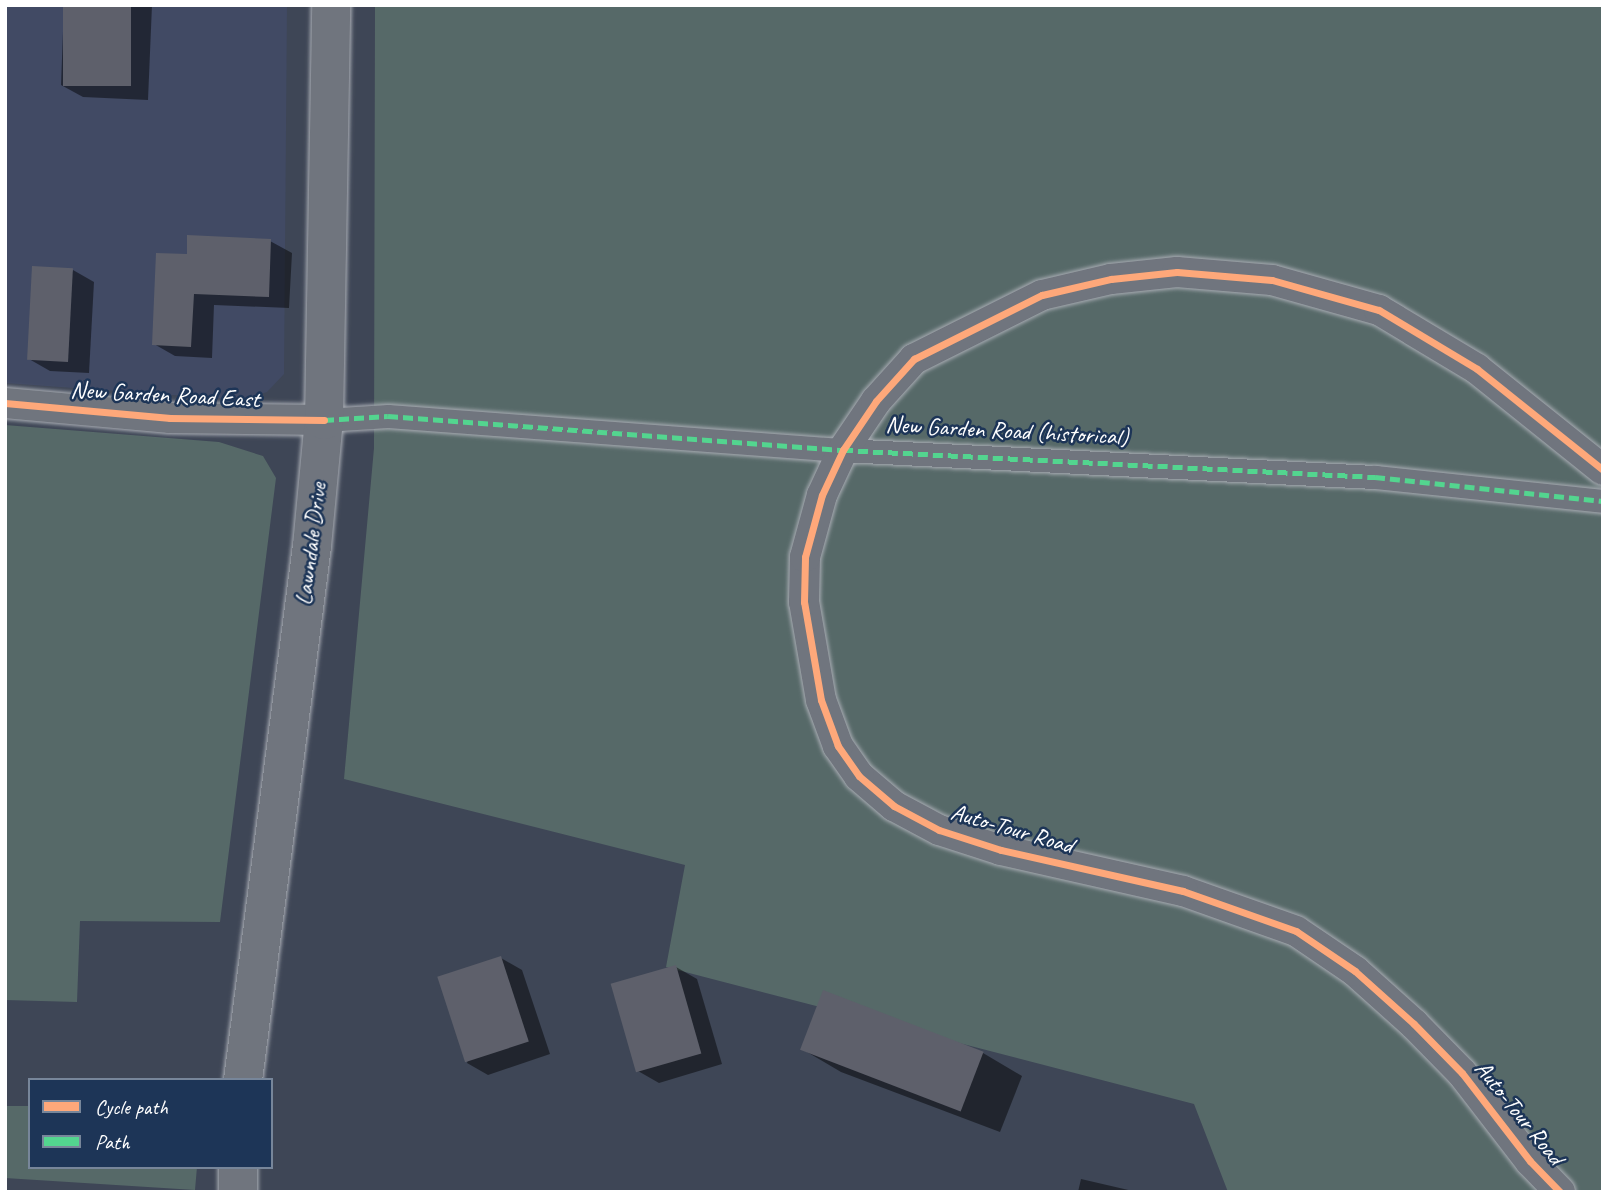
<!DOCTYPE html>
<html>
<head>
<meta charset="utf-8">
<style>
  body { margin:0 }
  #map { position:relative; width:1608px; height:1197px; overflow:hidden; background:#3e4656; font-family:Caveat,sans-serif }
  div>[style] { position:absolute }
  .built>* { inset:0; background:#414a64 }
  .green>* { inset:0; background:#566968 }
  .shadow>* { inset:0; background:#0007 }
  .building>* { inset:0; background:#5e606b; transform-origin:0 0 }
  .roads { filter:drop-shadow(0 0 2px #a8acb3) drop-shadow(0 0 2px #a8acb3) }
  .pedestrian>* { height:23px; margin:-11.5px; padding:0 11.5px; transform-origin:11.5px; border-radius:11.5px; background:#70757e }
  .minor>* { height:30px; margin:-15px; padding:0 15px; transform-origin:15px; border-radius:15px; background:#70757e }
  .secondary>* { height:38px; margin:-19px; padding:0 19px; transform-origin:19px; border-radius:19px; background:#70757e }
  .quiet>* { height:5px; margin-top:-2.5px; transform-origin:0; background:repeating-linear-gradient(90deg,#53d58f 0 10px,transparent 0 15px) }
  .cycleway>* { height:7px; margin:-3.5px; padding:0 3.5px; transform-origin:3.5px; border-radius:3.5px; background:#fea87a }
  span { translate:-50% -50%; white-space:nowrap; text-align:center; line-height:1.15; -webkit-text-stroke:5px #1d3557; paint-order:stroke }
  .street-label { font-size:24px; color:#fff }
  .frame { position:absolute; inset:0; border:7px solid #fff; pointer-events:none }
  .legend { position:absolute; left:28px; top:1078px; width:245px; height:91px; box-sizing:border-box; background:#1d3557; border:2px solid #77869a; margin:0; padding:9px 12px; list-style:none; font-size:21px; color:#fff }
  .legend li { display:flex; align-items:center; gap:14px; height:35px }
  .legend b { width:35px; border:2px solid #77869a }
</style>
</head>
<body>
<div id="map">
  <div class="built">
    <div style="clip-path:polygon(5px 5px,287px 5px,284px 374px,267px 392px,242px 400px,5px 383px)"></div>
  </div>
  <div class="green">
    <div style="clip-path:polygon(375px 5px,1603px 5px,1603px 1192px,1228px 1192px,1194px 1104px,666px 967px,685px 865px,344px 779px,374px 448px)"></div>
    <div style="clip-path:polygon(5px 425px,219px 442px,263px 456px,276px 478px,220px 922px,80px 921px,77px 1002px,5px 1000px)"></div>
    <div style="clip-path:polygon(5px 1106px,30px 1106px,30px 1167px,197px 1167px,195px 1190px,5px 1178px)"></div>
  </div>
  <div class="shadow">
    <div style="clip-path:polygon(64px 5px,152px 5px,148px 100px,83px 97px,61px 85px)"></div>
    <div style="clip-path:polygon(270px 241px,292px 253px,289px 308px,214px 305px,212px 358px,175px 356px,154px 344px,188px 256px)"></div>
    <div style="clip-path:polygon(73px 270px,94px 282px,89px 373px,50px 371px,29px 359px)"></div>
    <div style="clip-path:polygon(501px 958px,522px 970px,550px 1054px,488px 1075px,467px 1063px)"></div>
    <div style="clip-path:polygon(676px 967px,697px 979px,722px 1064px,659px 1083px,638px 1071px)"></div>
    <div style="clip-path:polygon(824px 992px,983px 1053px,1022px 1076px,1000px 1132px,841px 1072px,802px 1049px)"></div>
    <div style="clip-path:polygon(1081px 1179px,1137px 1192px,1078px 1192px)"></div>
  </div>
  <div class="building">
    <div style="left:63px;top:5px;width:68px;height:81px"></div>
    <div style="clip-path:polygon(187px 235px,271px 239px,269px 297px,194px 294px,191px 347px,152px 345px,156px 253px,187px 254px)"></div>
    <div style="left:32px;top:266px;width:41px;height:94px;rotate:3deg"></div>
    <div style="left:501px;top:956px;width:90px;height:67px;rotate:72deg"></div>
    <div style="left:676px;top:965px;width:92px;height:68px;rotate:74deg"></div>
    <div style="left:823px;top:990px;width:172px;height:64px;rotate:21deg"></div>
  </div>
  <div class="roads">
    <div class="pedestrian">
      <div style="left:324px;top:420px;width:64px;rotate:-3.6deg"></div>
      <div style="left:388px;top:416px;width:456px;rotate:4.3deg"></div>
      <div style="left:843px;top:450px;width:533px;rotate:2.91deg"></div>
      <div style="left:1375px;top:477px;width:229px;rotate:6deg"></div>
    </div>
    <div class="minor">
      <div style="left:5px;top:403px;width:166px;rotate:5.2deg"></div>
      <div style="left:170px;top:418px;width:154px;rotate:0.7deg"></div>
      <div style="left:1560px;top:1192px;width:43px;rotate:-134.1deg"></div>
      <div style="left:1530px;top:1161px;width:111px;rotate:-127.7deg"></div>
      <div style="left:1462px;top:1073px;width:69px;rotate:-134.4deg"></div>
      <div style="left:1414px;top:1024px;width:79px;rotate:-138.1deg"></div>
      <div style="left:1355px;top:971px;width:71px;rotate:-145.9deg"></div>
      <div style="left:1296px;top:931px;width:120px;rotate:-160.5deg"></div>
      <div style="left:1183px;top:891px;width:187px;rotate:-167.3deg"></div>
      <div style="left:1001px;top:850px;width:65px;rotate:-162.1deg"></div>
      <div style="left:939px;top:830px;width:51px;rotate:-151.9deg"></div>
      <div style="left:894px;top:806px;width:46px;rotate:-139.4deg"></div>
      <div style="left:859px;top:776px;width:37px;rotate:-125deg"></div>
      <div style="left:838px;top:746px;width:49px;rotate:-110.3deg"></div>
      <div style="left:821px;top:700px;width:99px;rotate:-99.8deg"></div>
      <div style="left:804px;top:602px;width:45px;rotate:-88.7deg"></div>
      <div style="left:805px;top:557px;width:64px;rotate:-74.7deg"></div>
      <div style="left:822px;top:495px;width:50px;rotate:-65deg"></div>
      <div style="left:843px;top:450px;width:59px;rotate:-56deg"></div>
      <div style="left:876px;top:401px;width:57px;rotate:-47.9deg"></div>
      <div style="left:914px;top:359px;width:143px;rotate:-26.6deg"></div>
      <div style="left:1042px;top:295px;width:71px;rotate:-13.1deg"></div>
      <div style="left:1111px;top:279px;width:66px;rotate:-6.1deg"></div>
      <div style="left:1177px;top:272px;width:95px;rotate:4.8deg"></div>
      <div style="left:1272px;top:280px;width:111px;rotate:15.7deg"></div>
      <div style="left:1379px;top:310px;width:114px;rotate:31deg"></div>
      <div style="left:1477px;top:369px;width:161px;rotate:38.7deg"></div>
    </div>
    <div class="secondary">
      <div style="left:243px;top:1080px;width:538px;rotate:-82.64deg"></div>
      <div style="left:312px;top:546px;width:127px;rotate:-84.6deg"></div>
      <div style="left:324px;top:420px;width:415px;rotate:-89deg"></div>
      <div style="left:238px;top:1167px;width:25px;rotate:90deg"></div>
    </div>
  </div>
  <div class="quiet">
    <div style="left:324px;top:420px;width:64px;rotate:-3.6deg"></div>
    <div style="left:388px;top:416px;width:456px;rotate:4.3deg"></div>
    <div style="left:843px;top:450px;width:533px;rotate:2.91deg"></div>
    <div style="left:1375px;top:477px;width:229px;rotate:6deg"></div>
  </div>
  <div class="cycleway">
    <div style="left:5px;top:403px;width:166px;rotate:5.2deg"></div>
    <div style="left:170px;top:418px;width:154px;rotate:0.7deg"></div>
    <div style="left:1560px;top:1192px;width:43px;rotate:-134.1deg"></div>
    <div style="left:1530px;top:1161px;width:111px;rotate:-127.7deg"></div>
    <div style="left:1462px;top:1073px;width:69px;rotate:-134.4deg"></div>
    <div style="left:1414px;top:1024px;width:79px;rotate:-138.1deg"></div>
    <div style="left:1355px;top:971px;width:71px;rotate:-145.9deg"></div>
    <div style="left:1296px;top:931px;width:120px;rotate:-160.5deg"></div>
    <div style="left:1183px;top:891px;width:187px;rotate:-167.3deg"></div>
    <div style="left:1001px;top:850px;width:65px;rotate:-162.1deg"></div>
    <div style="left:939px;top:830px;width:51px;rotate:-151.9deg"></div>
    <div style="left:894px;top:806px;width:46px;rotate:-139.4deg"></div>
    <div style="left:859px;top:776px;width:37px;rotate:-125deg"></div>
    <div style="left:838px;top:746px;width:49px;rotate:-110.3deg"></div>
    <div style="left:821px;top:700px;width:99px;rotate:-99.8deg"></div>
    <div style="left:804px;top:602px;width:45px;rotate:-88.7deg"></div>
    <div style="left:805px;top:557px;width:64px;rotate:-74.7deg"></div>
    <div style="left:822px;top:495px;width:50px;rotate:-65deg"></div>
    <div style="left:843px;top:450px;width:59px;rotate:-56deg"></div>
    <div style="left:876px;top:401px;width:57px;rotate:-47.9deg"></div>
    <div style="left:914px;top:359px;width:143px;rotate:-26.6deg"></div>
    <div style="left:1042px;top:295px;width:71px;rotate:-13.1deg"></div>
    <div style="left:1111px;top:279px;width:66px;rotate:-6.1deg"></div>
    <div style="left:1177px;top:272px;width:95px;rotate:4.8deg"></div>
    <div style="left:1272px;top:280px;width:111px;rotate:15.7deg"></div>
    <div style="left:1379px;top:310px;width:114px;rotate:31deg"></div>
    <div style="left:1477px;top:369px;width:161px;rotate:38.7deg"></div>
  </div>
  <div class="street-label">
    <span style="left:165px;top:395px;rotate:3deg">New Garden Road East</span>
    <span style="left:1007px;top:431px;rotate:3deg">New Garden Road (historical)</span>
    <span style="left:311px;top:544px;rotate:-83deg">Lawndale Drive</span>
    <span style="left:1012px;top:829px;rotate:16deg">Auto-Tour Road</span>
    <span style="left:1519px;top:1113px;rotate:51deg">Auto-Tour Road</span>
  </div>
  <div class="frame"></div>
  <ul class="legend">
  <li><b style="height:9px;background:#fea87a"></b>Cycle path</li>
  <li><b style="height:9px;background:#53d58f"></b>Path</li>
  </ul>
</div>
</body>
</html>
